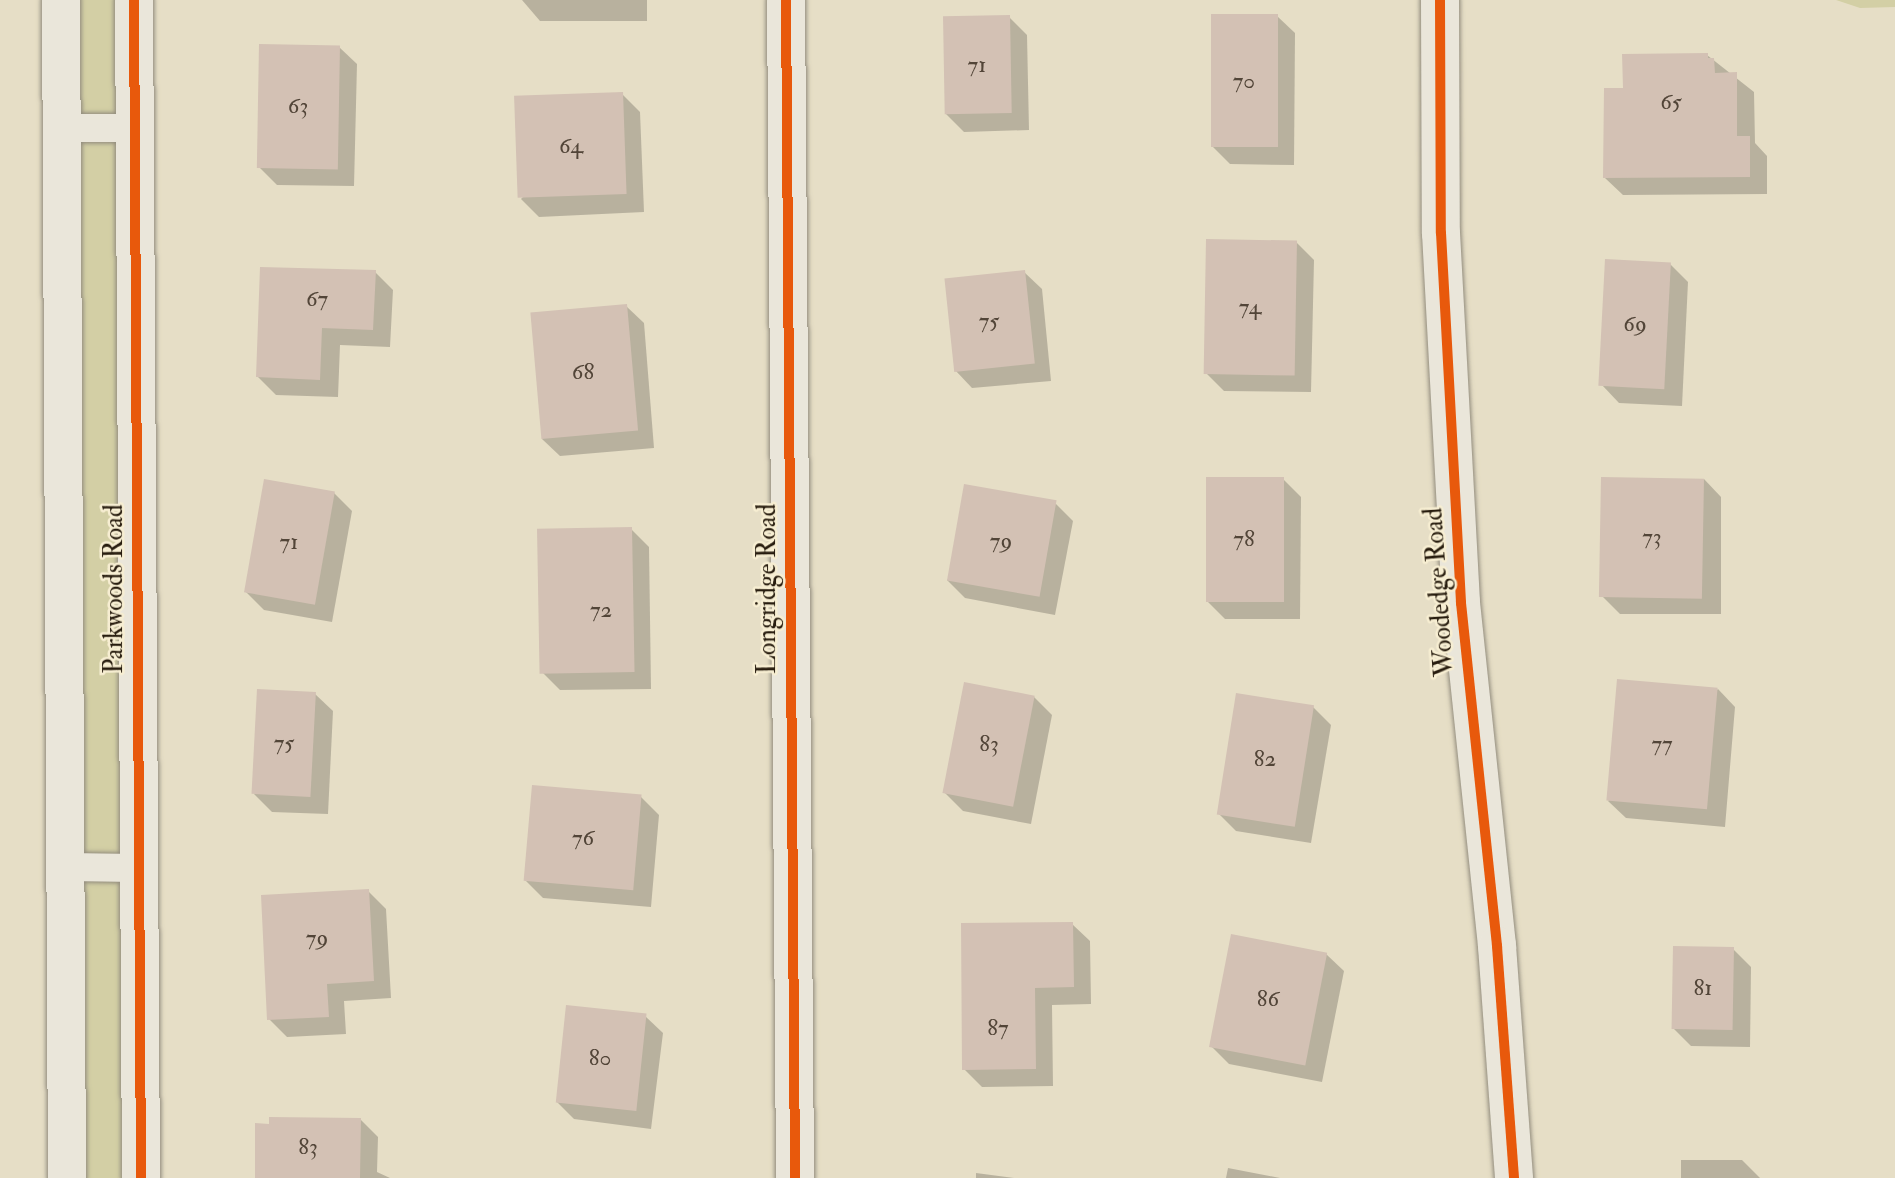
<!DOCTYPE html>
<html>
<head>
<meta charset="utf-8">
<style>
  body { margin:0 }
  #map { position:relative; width:1895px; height:1178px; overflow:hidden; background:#e6dec6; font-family:"IM FELL Double Pica",serif }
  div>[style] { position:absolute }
  .green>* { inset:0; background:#d3cfa5; transform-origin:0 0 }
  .shadow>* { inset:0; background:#0003 }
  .building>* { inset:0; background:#d3c1b4; transform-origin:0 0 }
  .roads { filter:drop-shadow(0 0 2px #938d7e) drop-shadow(0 0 2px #938d7e) }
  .service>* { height:28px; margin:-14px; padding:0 14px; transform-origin:14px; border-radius:14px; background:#eae6da }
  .minor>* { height:38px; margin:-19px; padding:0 19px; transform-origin:19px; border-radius:19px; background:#eae6da }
  .cycleway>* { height:10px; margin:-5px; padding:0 5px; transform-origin:5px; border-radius:5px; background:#e8590c }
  span { translate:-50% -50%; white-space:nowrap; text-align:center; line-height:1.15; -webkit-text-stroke:5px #f7eed2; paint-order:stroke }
  .number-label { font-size:23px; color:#524538 }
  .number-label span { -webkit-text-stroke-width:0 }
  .street-label { font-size:26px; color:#271c0e }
</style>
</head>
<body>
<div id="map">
  <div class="green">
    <div style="left:60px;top:0;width:74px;height:1178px"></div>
    <div style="clip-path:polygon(1836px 0,1895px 0,1895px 7px,1860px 8px)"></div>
  </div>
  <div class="shadow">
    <div style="clip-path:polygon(522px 0,647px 0,647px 21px,540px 21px)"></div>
    <div style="clip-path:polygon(1277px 16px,1295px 33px,1294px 165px,1230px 164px,1212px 146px)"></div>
    <div style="clip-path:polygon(1009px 17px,1027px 35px,1029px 130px,964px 132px,946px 114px)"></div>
    <div style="clip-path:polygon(339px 47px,357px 64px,354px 186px,277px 185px,259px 167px)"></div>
    <div style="clip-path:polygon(1707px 55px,1754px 92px,1755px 143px,1767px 156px,1767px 194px,1623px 195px,1605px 178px,1624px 89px)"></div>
    <div style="clip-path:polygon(622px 94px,640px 112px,644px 212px,539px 217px,521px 199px)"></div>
    <div style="clip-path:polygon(1296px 242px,1314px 260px,1311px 392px,1224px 391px,1206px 373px)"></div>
    <div style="clip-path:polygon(1670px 264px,1688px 282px,1682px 406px,1619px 403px,1602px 385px)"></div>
    <div style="clip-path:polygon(375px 272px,393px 290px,390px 347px,340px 345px,338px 397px,276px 395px,258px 377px)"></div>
    <div style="clip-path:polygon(1024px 272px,1042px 289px,1051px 381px,972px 388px,955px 370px)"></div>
    <div style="clip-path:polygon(626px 306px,644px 323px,654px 448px,560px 456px,542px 439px)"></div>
    <div style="clip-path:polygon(1283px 479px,1301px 497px,1300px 619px,1225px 619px,1207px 601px)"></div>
    <div style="clip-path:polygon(1704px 479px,1721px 497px,1721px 614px,1620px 614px,1602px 596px)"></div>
    <div style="clip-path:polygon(334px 493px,352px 511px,332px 622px,264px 610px,246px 592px)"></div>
    <div style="clip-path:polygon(1055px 503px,1073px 521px,1055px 615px,965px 598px,947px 580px)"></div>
    <div style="clip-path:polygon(631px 529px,649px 547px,651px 689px,560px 690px,542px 672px)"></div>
    <div style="clip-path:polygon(1718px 689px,1735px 707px,1725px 827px,1626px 818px,1608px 801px)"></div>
    <div style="clip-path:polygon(315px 694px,333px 711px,328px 814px,272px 812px,254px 794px)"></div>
    <div style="clip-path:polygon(1034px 697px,1052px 715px,1031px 824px,963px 811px,945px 793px)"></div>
    <div style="clip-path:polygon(1313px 707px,1331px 725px,1311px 843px,1236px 831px,1218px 813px)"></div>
    <div style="clip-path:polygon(641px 797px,659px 815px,651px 907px,543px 898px,525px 880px)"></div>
    <div style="clip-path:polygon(368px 891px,386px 909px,391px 998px,344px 1001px,346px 1034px,287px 1037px,269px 1019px)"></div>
    <div style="clip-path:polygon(1072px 924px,1090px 941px,1091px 1004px,1052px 1005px,1053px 1086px,982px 1087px,964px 1069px)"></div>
    <div style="clip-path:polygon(1733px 949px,1751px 967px,1750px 1047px,1691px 1046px,1674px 1029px)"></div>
    <div style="clip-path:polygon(1326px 954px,1344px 971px,1322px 1082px,1229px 1064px,1211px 1046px)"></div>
    <div style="clip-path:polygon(645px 1016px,663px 1033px,651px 1129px,574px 1119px,556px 1101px)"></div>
    <div style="clip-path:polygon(360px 1119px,378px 1137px,377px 1172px,390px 1178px,256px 1178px)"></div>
    <div style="clip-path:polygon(1681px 1160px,1742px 1160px,1760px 1178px,1681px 1178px)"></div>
    <div style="clip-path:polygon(1228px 1168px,1280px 1178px,1226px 1178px)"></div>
    <div style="clip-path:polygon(976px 1173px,1014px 1178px,976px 1178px)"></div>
  </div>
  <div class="building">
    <div style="left:1211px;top:14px;width:67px;height:133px"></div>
    <div style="left:1010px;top:15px;width:98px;height:67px;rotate:89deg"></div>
    <div style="left:259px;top:44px;width:81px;height:124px;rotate:1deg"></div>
    <div style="clip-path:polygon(1708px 53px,1708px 58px,1714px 58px,1715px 73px,1737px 72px,1737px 136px,1750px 136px,1750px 177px,1603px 178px,1604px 88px,1623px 88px,1622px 54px)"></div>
    <div style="left:623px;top:92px;width:102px;height:109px;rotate:88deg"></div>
    <div style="left:1206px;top:239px;width:91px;height:135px;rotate:1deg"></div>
    <div style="left:1605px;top:259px;width:66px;height:127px;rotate:3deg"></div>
    <div style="clip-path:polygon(260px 267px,376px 270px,373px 330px,322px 328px,320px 380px,256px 377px)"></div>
    <div style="left:1025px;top:270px;width:94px;height:81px;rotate:84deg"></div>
    <div style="left:627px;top:304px;width:127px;height:97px;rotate:85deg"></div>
    <div style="left:1206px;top:477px;width:78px;height:125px"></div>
    <div style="left:1601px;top:477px;width:103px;height:120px;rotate:1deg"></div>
    <div style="left:264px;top:479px;width:72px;height:115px;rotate:10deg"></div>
    <div style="left:964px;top:484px;width:94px;height:98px;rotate:10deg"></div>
    <div style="left:632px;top:527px;width:145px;height:95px;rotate:89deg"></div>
    <div style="left:1617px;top:679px;width:101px;height:122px;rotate:5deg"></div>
    <div style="left:964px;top:682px;width:72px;height:113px;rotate:11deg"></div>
    <div style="left:257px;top:689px;width:59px;height:105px;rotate:3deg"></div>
    <div style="left:1236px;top:693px;width:79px;height:123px;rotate:9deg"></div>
    <div style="left:532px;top:785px;width:110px;height:96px;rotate:5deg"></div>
    <div style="clip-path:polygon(369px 889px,374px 981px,327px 984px,329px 1017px,267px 1020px,261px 895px)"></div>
    <div style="clip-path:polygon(1073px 922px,1074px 987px,1035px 988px,1036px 1069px,962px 1070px,961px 923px)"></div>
    <div style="left:1231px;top:934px;width:98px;height:115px;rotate:11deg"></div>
    <div style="left:1673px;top:946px;width:61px;height:83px;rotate:1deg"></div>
    <div style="left:566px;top:1005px;width:81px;height:98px;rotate:6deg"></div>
    <div style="clip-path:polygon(269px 1117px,361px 1118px,360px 1178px,255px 1178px,255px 1123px,269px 1124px)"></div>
  </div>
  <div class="roads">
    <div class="service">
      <div style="left:62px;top:128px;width:72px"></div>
      <div style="left:65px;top:867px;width:74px;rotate:0.8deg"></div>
    </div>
    <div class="minor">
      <div style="left:61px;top:0;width:1178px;rotate:89.71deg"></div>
      <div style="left:134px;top:0;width:1178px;rotate:89.66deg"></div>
      <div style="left:786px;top:0;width:1178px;rotate:89.56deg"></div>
      <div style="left:1440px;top:0;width:233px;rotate:89.8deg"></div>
      <div style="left:1441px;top:233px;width:371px;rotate:86.9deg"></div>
      <div style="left:1461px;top:603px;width:345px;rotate:84deg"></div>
      <div style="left:1497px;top:946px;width:233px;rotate:85.8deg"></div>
    </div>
  </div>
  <div class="cycleway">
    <div style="left:134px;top:0;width:1178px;rotate:89.66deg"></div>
    <div style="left:786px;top:0;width:1178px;rotate:89.56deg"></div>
    <div style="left:1440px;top:0;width:233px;rotate:89.8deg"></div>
    <div style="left:1441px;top:233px;width:371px;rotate:86.9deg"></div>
    <div style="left:1461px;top:603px;width:345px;rotate:84deg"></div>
    <div style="left:1497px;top:946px;width:233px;rotate:85.8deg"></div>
  </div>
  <div class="number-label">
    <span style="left:977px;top:65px">71</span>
    <span style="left:1244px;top:81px">70</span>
    <span style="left:1671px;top:102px">65</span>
    <span style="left:298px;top:106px">63</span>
    <span style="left:571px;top:146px">64</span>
    <span style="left:317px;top:299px">67</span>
    <span style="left:1250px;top:307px">74</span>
    <span style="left:989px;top:321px">75</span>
    <span style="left:1635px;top:324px">69</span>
    <span style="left:583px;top:372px">68</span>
    <span style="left:1652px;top:537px">73</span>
    <span style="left:1244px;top:539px">78</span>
    <span style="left:1001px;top:541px">79</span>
    <span style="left:289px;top:542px">71</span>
    <span style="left:601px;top:610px">72</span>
    <span style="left:284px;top:743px">75</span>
    <span style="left:989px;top:744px">83</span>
    <span style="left:1662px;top:744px">77</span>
    <span style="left:1265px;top:759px">82</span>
    <span style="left:583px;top:838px">76</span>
    <span style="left:317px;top:938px">79</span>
    <span style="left:1703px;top:988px">81</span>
    <span style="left:1268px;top:999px">86</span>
    <span style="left:998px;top:1028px">87</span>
    <span style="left:600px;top:1058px">80</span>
    <span style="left:308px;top:1147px">83</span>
  </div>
  <div class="street-label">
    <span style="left:115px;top:589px;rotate:-90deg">Parkwoods Road</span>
    <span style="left:768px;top:589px;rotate:-90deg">Longridge Road</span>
    <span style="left:1440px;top:592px;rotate:-94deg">Woodedge Road</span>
  </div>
</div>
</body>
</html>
